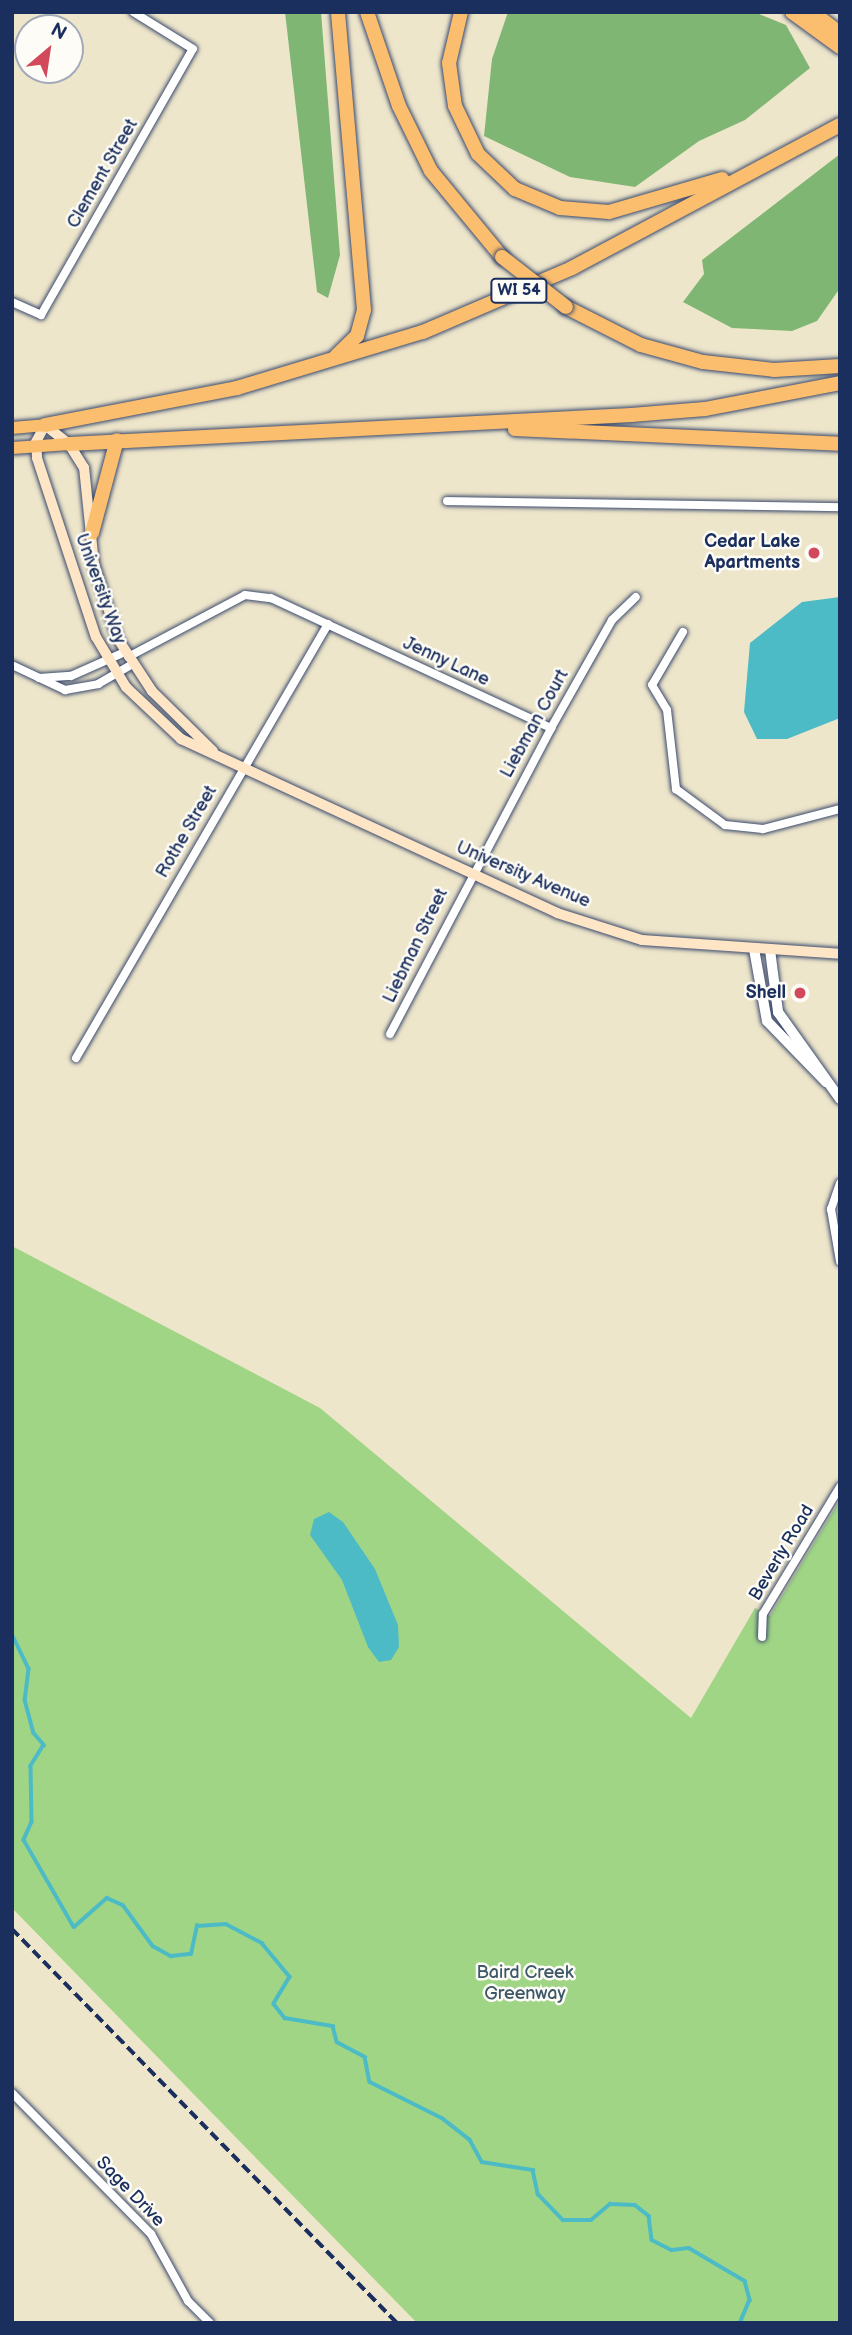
<!DOCTYPE html>
<html>
<head>
<meta charset="utf-8">
<style>
  body { margin:0 }
  #map { position:relative; width:852px; height:2335px; overflow:hidden; background:#eee6ca; font-family:"Balsamiq Sans",sans-serif }
  div>[style] { position:absolute }
  .green>* { inset:0; background:#a0d586 }
  .forest>* { inset:0; background:#80b673 }
  .water>* { inset:0; background:#4dbbc5 }
  .stream>* { height:3.5px; margin:-1.75px; padding:0 1.75px; transform-origin:1.75px; border-radius:1.75px; background:#4dbbc5 }
  .roads { filter:drop-shadow(0 0 2px #3b4a6e) drop-shadow(0 0 2px #3b4a6e) }
  .minor>* { height:8px; margin:-4px; padding:0 4px; transform-origin:4px; border-radius:4px; background:#fff }
  .tertiary>* { height:10px; margin:-5px; padding:0 5px; transform-origin:5px; border-radius:5px; background:#fff }
  .secondary>* { height:10px; margin:-5px; padding:0 5px; transform-origin:5px; border-radius:5px; background:#fde5c5 }
  .primary>* { height:12px; margin:-6px; padding:0 6px; transform-origin:6px; border-radius:6px; background:#fbbe6e }
  .motorway>* { height:14px; margin:-7px; padding:0 7px; transform-origin:7px; border-radius:7px; background:#fbbe6e }
  .rail>* { height:3.5px; margin-top:-1.75px; transform-origin:0; background:repeating-linear-gradient(90deg,#1b2f5e 0 10px,transparent 0 15px) }
  .bridges { filter:drop-shadow(0 0 2px #3b4a6e) drop-shadow(0 0 2px #3b4a6e) }
  .motorway-bridge>* { height:14px; margin:-7px; padding:0 7px; transform-origin:7px; border-radius:7px; background:#fbbe6e }
  .dots>* { width:19px; height:19px; translate:-50% -50%; box-sizing:border-box; border:4px solid #fdfcf7; border-radius:50% }
  span { translate:-50% -50%; white-space:nowrap; text-align:center; line-height:1.15; -webkit-text-stroke:5px #fdfcf7; paint-order:stroke }
  .shield-label span { padding:2px 5px; background:#fdfcf7; border:2px solid; border-radius:5px; -webkit-text-stroke-width:0 }
  .shield-label { font-size:16px; color:#1b2f5e; font-weight:700 }
  .street-label { font-size:18px; color:#1b2f5e }
  .poi-label { font-size:18px; color:#1b2f5e; font-weight:700 }
  .right { translate:-100% -50%; text-align:right }
  .park-label { font-size:18px; color:#3c5868 }
  .frame { position:absolute; inset:0; border:14px solid #1b2f5e; pointer-events:none }
  .north { position:absolute; left:14px; top:14px; width:70px; height:70px; box-sizing:border-box; background:#fdfcf7; border:2px solid #a3aaba; border-radius:50%; rotate:29deg; font-size:19px; font-weight:700; line-height:28px; text-align:center; color:#1b2f5e }
  .north::after { content:''; display:block; margin:auto; width:24px; height:32px; background:#d1495b; clip-path:polygon(50% 0,100% 100%,50% 72%,0 100%) }
</style>
</head>
<body>
<div id="map">
  <div class="green">
    <div style="clip-path:polygon(12px 1246px,320px 1408px,691px 1718px,755px 1608px,770px 1616px,840px 1500px,840px 2323px,417px 2323px,12px 1908px)"></div>
  </div>
  <div class="forest">
    <div style="clip-path:polygon(285px 12px,321px 12px,340px 255px,328px 298px,317px 292px)"></div>
    <div style="clip-path:polygon(508px 12px,754px 12px,786px 25px,810px 68px,745px 120px,699px 141px,635px 187px,570px 177px,484px 136px,492px 59px)"></div>
    <div style="clip-path:polygon(840px 154px,840px 288px,817px 321px,792px 331px,732px 328px,683px 302px,704px 274px,702px 260px)"></div>
  </div>
  <div class="water">
    <div style="clip-path:polygon(840px 597px,840px 718px,787px 739px,757px 739px,744px 712px,750px 643px,802px 602px)"></div>
    <div style="clip-path:polygon(329px 1512px,343px 1522px,375px 1569px,398px 1625px,399px 1647px,391px 1660px,379px 1662px,368px 1647px,342px 1580px,310px 1535px,314px 1519px)"></div>
  </div>
  <div class="stream">
    <div style="left:12px;top:1634px;width:39px;rotate:64deg"></div>
    <div style="left:29px;top:1669px;width:31px;rotate:97deg"></div>
    <div style="left:25px;top:1700px;width:34px;rotate:75deg"></div>
    <div style="left:34px;top:1733px;width:16px;rotate:50deg"></div>
    <div style="left:44px;top:1745px;width:25px;rotate:122deg"></div>
    <div style="left:31px;top:1766px;width:56px;rotate:89deg"></div>
    <div style="left:32px;top:1822px;width:20px;rotate:114deg"></div>
    <div style="left:24px;top:1840px;width:100px;rotate:60.1deg"></div>
    <div style="left:74px;top:1927px;width:44px;rotate:-41.3deg"></div>
    <div style="left:107px;top:1898px;width:17px;rotate:24deg"></div>
    <div style="left:123px;top:1905px;width:51px;rotate:53.8deg"></div>
    <div style="left:153px;top:1946px;width:21px;rotate:29deg"></div>
    <div style="left:171px;top:1956px;width:20px;rotate:-6deg"></div>
    <div style="left:191px;top:1954px;width:29px;rotate:-78deg"></div>
    <div style="left:197px;top:1926px;width:29px;rotate:-4deg"></div>
    <div style="left:226px;top:1924px;width:41px;rotate:27.8deg"></div>
    <div style="left:262px;top:1943px;width:44px;rotate:50.5deg"></div>
    <div style="left:290px;top:1977px;width:31px;rotate:121deg"></div>
    <div style="left:274px;top:2004px;width:18px;rotate:52deg"></div>
    <div style="left:285px;top:2018px;width:49px;rotate:9.5deg"></div>
    <div style="left:333px;top:2026px;width:16px;rotate:76deg"></div>
    <div style="left:337px;top:2042px;width:32px;rotate:28deg"></div>
    <div style="left:365px;top:2057px;width:25px;rotate:79deg"></div>
    <div style="left:370px;top:2082px;width:80px;rotate:26.6deg"></div>
    <div style="left:442px;top:2118px;width:36px;rotate:38deg"></div>
    <div style="left:470px;top:2140px;width:25px;rotate:61deg"></div>
    <div style="left:482px;top:2162px;width:52px;rotate:8.9deg"></div>
    <div style="left:533px;top:2170px;width:25px;rotate:78deg"></div>
    <div style="left:538px;top:2194px;width:36px;rotate:46deg"></div>
    <div style="left:563px;top:2220px;width:28px"></div>
    <div style="left:591px;top:2220px;width:25px;rotate:-40deg"></div>
    <div style="left:610px;top:2204px;width:25px;rotate:2deg"></div>
    <div style="left:635px;top:2205px;width:18px;rotate:38deg"></div>
    <div style="left:649px;top:2216px;width:24px;rotate:83deg"></div>
    <div style="left:652px;top:2240px;width:22px;rotate:27deg"></div>
    <div style="left:672px;top:2250px;width:17px;rotate:-7deg"></div>
    <div style="left:689px;top:2248px;width:65px;rotate:30.5deg"></div>
    <div style="left:745px;top:2281px;width:20px;rotate:75deg"></div>
    <div style="left:750px;top:2300px;width:25px;rotate:113deg"></div>
  </div>
  <div class="roads">
    <div class="minor">
      <div style="left:12px;top:302px;width:32px;rotate:24deg"></div>
      <div style="left:41px;top:315px;width:306px;rotate:-60.3deg"></div>
      <div style="left:193px;top:49px;width:70px;rotate:-148.3deg"></div>
      <div style="left:447px;top:501px;width:393px;rotate:0.9deg"></div>
      <div style="left:683px;top:632px;width:61px;rotate:120.3deg"></div>
      <div style="left:652px;top:685px;width:29px;rotate:59deg"></div>
      <div style="left:667px;top:710px;width:80px;rotate:83.5deg"></div>
      <div style="left:676px;top:789px;width:61px;rotate:36.3deg"></div>
      <div style="left:725px;top:825px;width:38px;rotate:6deg"></div>
      <div style="left:763px;top:829px;width:80px;rotate:-14.6deg"></div>
      <div style="left:128px;top:657px;width:132px;rotate:-27.9deg"></div>
      <div style="left:245px;top:595px;width:26px;rotate:7deg"></div>
      <div style="left:271px;top:598px;width:309px;rotate:24.9deg"></div>
      <div style="left:12px;top:665px;width:59px;rotate:25.3deg"></div>
      <div style="left:65px;top:690px;width:34px;rotate:-10deg"></div>
      <div style="left:98px;top:684px;width:39px;rotate:-30deg"></div>
      <div style="left:39px;top:678px;width:32px;rotate:-4deg"></div>
      <div style="left:71px;top:676px;width:59px;rotate:-24deg"></div>
      <div style="left:390px;top:1034px;width:346px;rotate:-62.2deg"></div>
      <div style="left:551px;top:728px;width:124px;rotate:-60.5deg"></div>
      <div style="left:612px;top:620px;width:33px;rotate:-44deg"></div>
      <div style="left:76px;top:1058px;width:502px;rotate:-59.86deg"></div>
      <div style="left:840px;top:1183px;width:28px;rotate:109deg"></div>
      <div style="left:831px;top:1209px;width:53px;rotate:80.2deg"></div>
      <div style="left:762px;top:1637px;width:23px;rotate:-88deg"></div>
      <div style="left:763px;top:1614px;width:149px;rotate:-58.8deg"></div>
      <div style="left:12px;top:2093px;width:198px;rotate:45.4deg"></div>
      <div style="left:151px;top:2234px;width:77px;rotate:61.1deg"></div>
      <div style="left:188px;top:2301px;width:31px;rotate:45deg"></div>
    </div>
    <div class="tertiary">
      <div style="left:754px;top:949px;width:73px;rotate:79.8deg"></div>
      <div style="left:767px;top:1021px;width:85px;rotate:46deg"></div>
      <div style="left:770px;top:950px;width:63px;rotate:82.6deg"></div>
      <div style="left:778px;top:1012px;width:107px;rotate:54.5deg"></div>
    </div>
    <div class="secondary">
      <div style="left:213px;top:751px;width:86px;rotate:-135.5deg"></div>
      <div style="left:152px;top:691px;width:62px;rotate:-123.2deg"></div>
      <div style="left:118px;top:639px;width:79px;rotate:-107.7deg"></div>
      <div style="left:94px;top:564px;width:97px;rotate:-95.9deg"></div>
      <div style="left:84px;top:468px;width:28px;rotate:-122deg"></div>
      <div style="left:69px;top:444px;width:31px;rotate:-142deg"></div>
      <div style="left:45px;top:425px;width:19px;rotate:118deg"></div>
      <div style="left:36px;top:442px;width:16px;rotate:86deg"></div>
      <div style="left:37px;top:458px;width:188px;rotate:71.8deg"></div>
      <div style="left:96px;top:637px;width:58px;rotate:59deg"></div>
      <div style="left:126px;top:687px;width:76px;rotate:43.4deg"></div>
      <div style="left:181px;top:739px;width:414px;rotate:24.8deg"></div>
      <div style="left:557px;top:913px;width:89px;rotate:17.6deg"></div>
      <div style="left:642px;top:940px;width:198px;rotate:4deg"></div>
    </div>
    <div class="primary">
      <div style="left:12px;top:428px;width:33px;rotate:-5deg"></div>
      <div style="left:12px;top:448px;width:57px;rotate:-4deg"></div>
    </div>
    <div class="motorway">
      <div style="left:367px;top:12px;width:99px;rotate:71.2deg"></div>
      <div style="left:399px;top:106px;width:72px;rotate:63.8deg"></div>
      <div style="left:431px;top:171px;width:112px;rotate:50.5deg"></div>
      <div style="left:461px;top:12px;width:52px;rotate:103.2deg"></div>
      <div style="left:449px;top:63px;width:43px;rotate:82.1deg"></div>
      <div style="left:455px;top:106px;width:53px;rotate:64.4deg"></div>
      <div style="left:478px;top:154px;width:51px;rotate:43.4deg"></div>
      <div style="left:515px;top:189px;width:49px;rotate:22.9deg"></div>
      <div style="left:560px;top:208px;width:49px;rotate:4.7deg"></div>
      <div style="left:609px;top:212px;width:118px;rotate:-16.3deg"></div>
      <div style="left:792px;top:12px;width:59px;rotate:36.1deg"></div>
      <div style="left:812px;top:12px;width:35px;rotate:37deg"></div>
      <div style="left:566px;top:307px;width:84px;rotate:26.9deg"></div>
      <div style="left:641px;top:345px;width:64px;rotate:15.3deg"></div>
      <div style="left:703px;top:362px;width:71px;rotate:6.4deg"></div>
      <div style="left:774px;top:370px;width:66px;rotate:-3.5deg"></div>
      <div style="left:336px;top:356px;width:29px;rotate:-44deg"></div>
      <div style="left:357px;top:336px;width:27px;rotate:-75deg"></div>
      <div style="left:364px;top:310px;width:299px;rotate:-95deg"></div>
      <div style="left:45px;top:425px;width:196px;rotate:-10.9deg"></div>
      <div style="left:237px;top:388px;width:194px;rotate:-16.8deg"></div>
      <div style="left:423px;top:332px;width:162px;rotate:-23.2deg"></div>
      <div style="left:572px;top:268px;width:304px;rotate:-28.1deg"></div>
      <div style="left:515px;top:429px;width:325px;rotate:2.6deg"></div>
      <div style="left:69px;top:444px;width:563px;rotate:-2.95deg"></div>
      <div style="left:631px;top:415px;width:74px;rotate:-4.6deg"></div>
      <div style="left:705px;top:409px;width:137px;rotate:-10.9deg"></div>
      <div style="left:92px;top:533px;width:96px;rotate:-75deg"></div>
    </div>
  </div>
  <div class="rail">
    <div style="left:12px;top:1929px;width:551px;rotate:45.66deg"></div>
  </div>
  <div class="bridges">
    <div class="motorway-bridge">
      <div style="left:502px;top:257px;width:81px;rotate:38deg"></div>
    </div>
  </div>
  <div class="dots">
    <div style="left:814px;top:553px;background:#d1495b"></div>
    <div style="left:800px;top:993px;background:#d1495b"></div>
  </div>
  <div class="shield-label">
    <span style="left:519px;top:291px">WI 54</span>
  </div>
  <div class="street-label">
    <span style="left:103px;top:174px;rotate:-60deg">Clement Street</span>
    <span style="left:100px;top:589px;rotate:70deg">University Way</span>
    <span style="left:446px;top:662px;rotate:25deg">Jenny Lane</span>
    <span style="left:535px;top:724px;rotate:-61deg">Liebman Court</span>
    <span style="left:187px;top:832px;rotate:-60deg">Rothe Street</span>
    <span style="left:523px;top:875px;rotate:23deg">University Avenue</span>
    <span style="left:416px;top:946px;rotate:-64deg">Liebman Street</span>
    <span style="left:782px;top:1553px;rotate:-59deg">Beverly Road</span>
    <span style="left:130px;top:2192px;rotate:46deg">Sage Drive</span>
  </div>
  <div class="poi-label">
    <span class="right" style="left:800px;top:553px">Cedar Lake<br>Apartments</span>
    <span class="right" style="left:786px;top:993px">Shell</span>
  </div>
  <div class="park-label">
    <span style="left:525px;top:1984px">Baird Creek<br>Greenway</span>
  </div>
  <div class="frame"></div>
  <div class="north">N</div>
</div>
</body>
</html>
